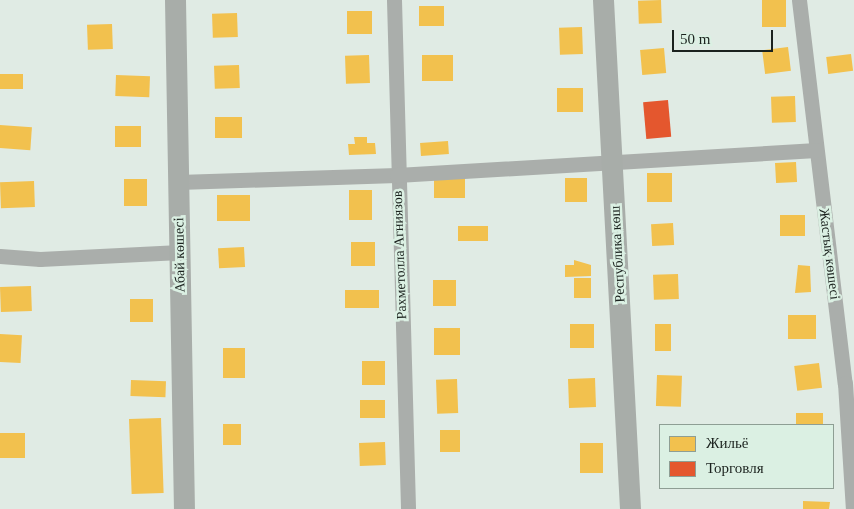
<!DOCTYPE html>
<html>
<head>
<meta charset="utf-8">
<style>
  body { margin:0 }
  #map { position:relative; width:854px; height:509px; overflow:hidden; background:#e0ebe4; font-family:Georgia,serif }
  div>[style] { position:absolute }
  .homes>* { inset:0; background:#f2c14e; transform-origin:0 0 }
  .shops>* { inset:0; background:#e4572e; transform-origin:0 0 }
  .street>* { height:15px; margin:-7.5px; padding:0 7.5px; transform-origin:7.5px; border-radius:7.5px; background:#aaaeab }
  .secondary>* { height:21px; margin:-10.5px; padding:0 10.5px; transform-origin:10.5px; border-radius:10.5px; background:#a8ada9 }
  span { translate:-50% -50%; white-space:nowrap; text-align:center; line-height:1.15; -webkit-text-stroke:5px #dbf0e3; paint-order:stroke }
  .street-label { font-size:14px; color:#1b221e }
  .legend { position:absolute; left:659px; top:424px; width:175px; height:65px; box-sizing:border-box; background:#dbf0e3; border:1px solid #8e9e94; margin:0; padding:6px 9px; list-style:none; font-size:15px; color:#1b221e }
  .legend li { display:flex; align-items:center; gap:10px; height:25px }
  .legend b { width:25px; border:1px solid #8e9e94 }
  .scale { position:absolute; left:672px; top:30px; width:101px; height:22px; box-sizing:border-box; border:2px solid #1b221e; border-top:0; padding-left:6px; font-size:15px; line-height:18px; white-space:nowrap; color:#1b221e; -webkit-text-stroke:4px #dbf0e3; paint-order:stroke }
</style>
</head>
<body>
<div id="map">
  <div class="homes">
    <div style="left:661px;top:0;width:23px;height:23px;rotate:88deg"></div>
    <div style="left:762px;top:0;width:24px;height:27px"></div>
    <div style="left:419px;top:6px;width:25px;height:20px"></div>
    <div style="left:347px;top:11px;width:25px;height:23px"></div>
    <div style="left:237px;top:13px;width:24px;height:25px;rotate:88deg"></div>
    <div style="left:112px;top:24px;width:25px;height:25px;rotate:88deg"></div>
    <div style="left:582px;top:27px;width:27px;height:23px;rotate:88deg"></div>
    <div style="left:788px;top:47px;width:24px;height:26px;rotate:83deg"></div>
    <div style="left:664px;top:48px;width:25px;height:24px;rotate:85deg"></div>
    <div style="left:851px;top:54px;width:17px;height:25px;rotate:83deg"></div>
    <div style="left:369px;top:55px;width:28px;height:24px;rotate:88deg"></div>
    <div style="left:453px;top:55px;width:26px;height:31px;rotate:90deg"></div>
    <div style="left:239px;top:65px;width:23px;height:25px;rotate:88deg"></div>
    <div style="left:0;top:74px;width:23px;height:15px"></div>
    <div style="left:116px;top:75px;width:34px;height:21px;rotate:2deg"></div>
    <div style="left:583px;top:88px;width:24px;height:26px;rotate:90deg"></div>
    <div style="left:795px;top:96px;width:26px;height:24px;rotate:88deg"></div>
    <div style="left:215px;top:117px;width:27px;height:21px"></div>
    <div style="left:0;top:125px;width:32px;height:23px;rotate:4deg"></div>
    <div style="left:141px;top:126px;width:21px;height:26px;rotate:90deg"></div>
    <div style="clip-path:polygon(354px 137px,367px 137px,367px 143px,375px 143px,376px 154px,349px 155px,348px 144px,355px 144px)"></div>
    <div style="left:448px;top:141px;width:13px;height:28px;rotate:86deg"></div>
    <div style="left:796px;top:162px;width:20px;height:21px;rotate:87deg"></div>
    <div style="left:647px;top:173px;width:25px;height:29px"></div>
    <div style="left:434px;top:178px;width:31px;height:20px"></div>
    <div style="left:565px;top:178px;width:22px;height:24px"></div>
    <div style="left:124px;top:179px;width:23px;height:27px"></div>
    <div style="left:34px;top:181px;width:26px;height:34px;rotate:88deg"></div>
    <div style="left:349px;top:190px;width:23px;height:30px"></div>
    <div style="left:217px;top:195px;width:33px;height:26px"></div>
    <div style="left:780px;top:215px;width:25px;height:21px"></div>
    <div style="left:673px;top:223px;width:22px;height:22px;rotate:87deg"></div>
    <div style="left:488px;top:226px;width:15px;height:30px;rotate:90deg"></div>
    <div style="left:375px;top:242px;width:24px;height:24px;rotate:90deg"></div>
    <div style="left:244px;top:247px;width:20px;height:26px;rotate:87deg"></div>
    <div style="clip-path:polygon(574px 260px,591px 265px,591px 276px,565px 277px,565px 265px,574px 265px)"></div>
    <div style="clip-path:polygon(798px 265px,810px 266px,811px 292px,795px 293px)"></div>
    <div style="left:678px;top:274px;width:25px;height:25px;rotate:88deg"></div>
    <div style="left:574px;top:278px;width:17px;height:20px"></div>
    <div style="left:433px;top:280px;width:23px;height:26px"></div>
    <div style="left:31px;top:286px;width:25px;height:31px;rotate:88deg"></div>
    <div style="left:379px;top:290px;width:18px;height:34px;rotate:90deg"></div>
    <div style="left:130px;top:299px;width:23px;height:23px"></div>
    <div style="left:788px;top:315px;width:28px;height:24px"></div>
    <div style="left:594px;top:324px;width:24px;height:24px;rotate:90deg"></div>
    <div style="left:671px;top:324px;width:27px;height:16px;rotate:90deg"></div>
    <div style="left:460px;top:328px;width:27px;height:26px;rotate:90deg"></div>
    <div style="left:0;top:334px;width:22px;height:28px;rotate:3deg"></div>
    <div style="left:223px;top:348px;width:22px;height:30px"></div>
    <div style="left:362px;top:361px;width:23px;height:24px"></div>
    <div style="left:819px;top:363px;width:25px;height:25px;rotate:83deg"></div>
    <div style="left:657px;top:375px;width:25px;height:31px;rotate:2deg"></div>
    <div style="left:595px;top:378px;width:29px;height:27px;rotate:88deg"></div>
    <div style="left:457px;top:379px;width:34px;height:21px;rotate:88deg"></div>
    <div style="left:131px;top:380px;width:35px;height:16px;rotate:2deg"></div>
    <div style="left:360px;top:400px;width:25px;height:18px"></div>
    <div style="left:823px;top:413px;width:12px;height:27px;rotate:90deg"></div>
    <div style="left:161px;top:418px;width:75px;height:32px;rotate:88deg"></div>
    <div style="left:223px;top:424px;width:18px;height:21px"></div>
    <div style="left:440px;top:430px;width:20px;height:22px"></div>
    <div style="left:0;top:433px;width:25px;height:25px"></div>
    <div style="left:385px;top:442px;width:23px;height:26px;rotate:88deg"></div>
    <div style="left:580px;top:443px;width:23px;height:30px"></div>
    <div style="clip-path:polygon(803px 501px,830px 502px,829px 509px,803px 509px)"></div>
  </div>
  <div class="shops">
    <div style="left:668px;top:100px;width:37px;height:25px;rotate:85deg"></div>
  </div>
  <div class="street">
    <div style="left:394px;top:0;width:509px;rotate:88.42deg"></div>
    <div style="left:799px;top:0;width:386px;rotate:83.2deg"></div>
    <div style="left:845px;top:383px;width:126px;rotate:86.4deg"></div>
    <div style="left:178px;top:182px;width:219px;rotate:-1.8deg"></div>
    <div style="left:397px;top:175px;width:420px;rotate:-3.4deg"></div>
    <div style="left:0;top:256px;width:40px;rotate:4.3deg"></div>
    <div style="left:40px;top:259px;width:140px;rotate:-2.9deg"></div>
  </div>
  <div class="secondary">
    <div style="left:175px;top:0;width:509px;rotate:88.99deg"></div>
    <div style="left:603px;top:0;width:510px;rotate:86.96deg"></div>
  </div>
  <div class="street-label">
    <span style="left:618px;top:254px;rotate:-93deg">Республика көш</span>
    <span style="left:829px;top:254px;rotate:83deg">Жастық көшесі</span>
    <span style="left:180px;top:255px;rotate:-91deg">Абай көшесі</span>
    <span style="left:400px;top:255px;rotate:-92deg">Рахметолла Агниязов</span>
  </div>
  <ul class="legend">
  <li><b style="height:14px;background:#f2c14e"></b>Жильё</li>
  <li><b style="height:14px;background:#e4572e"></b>Торговля</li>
  </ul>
  <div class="scale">50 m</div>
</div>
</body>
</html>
